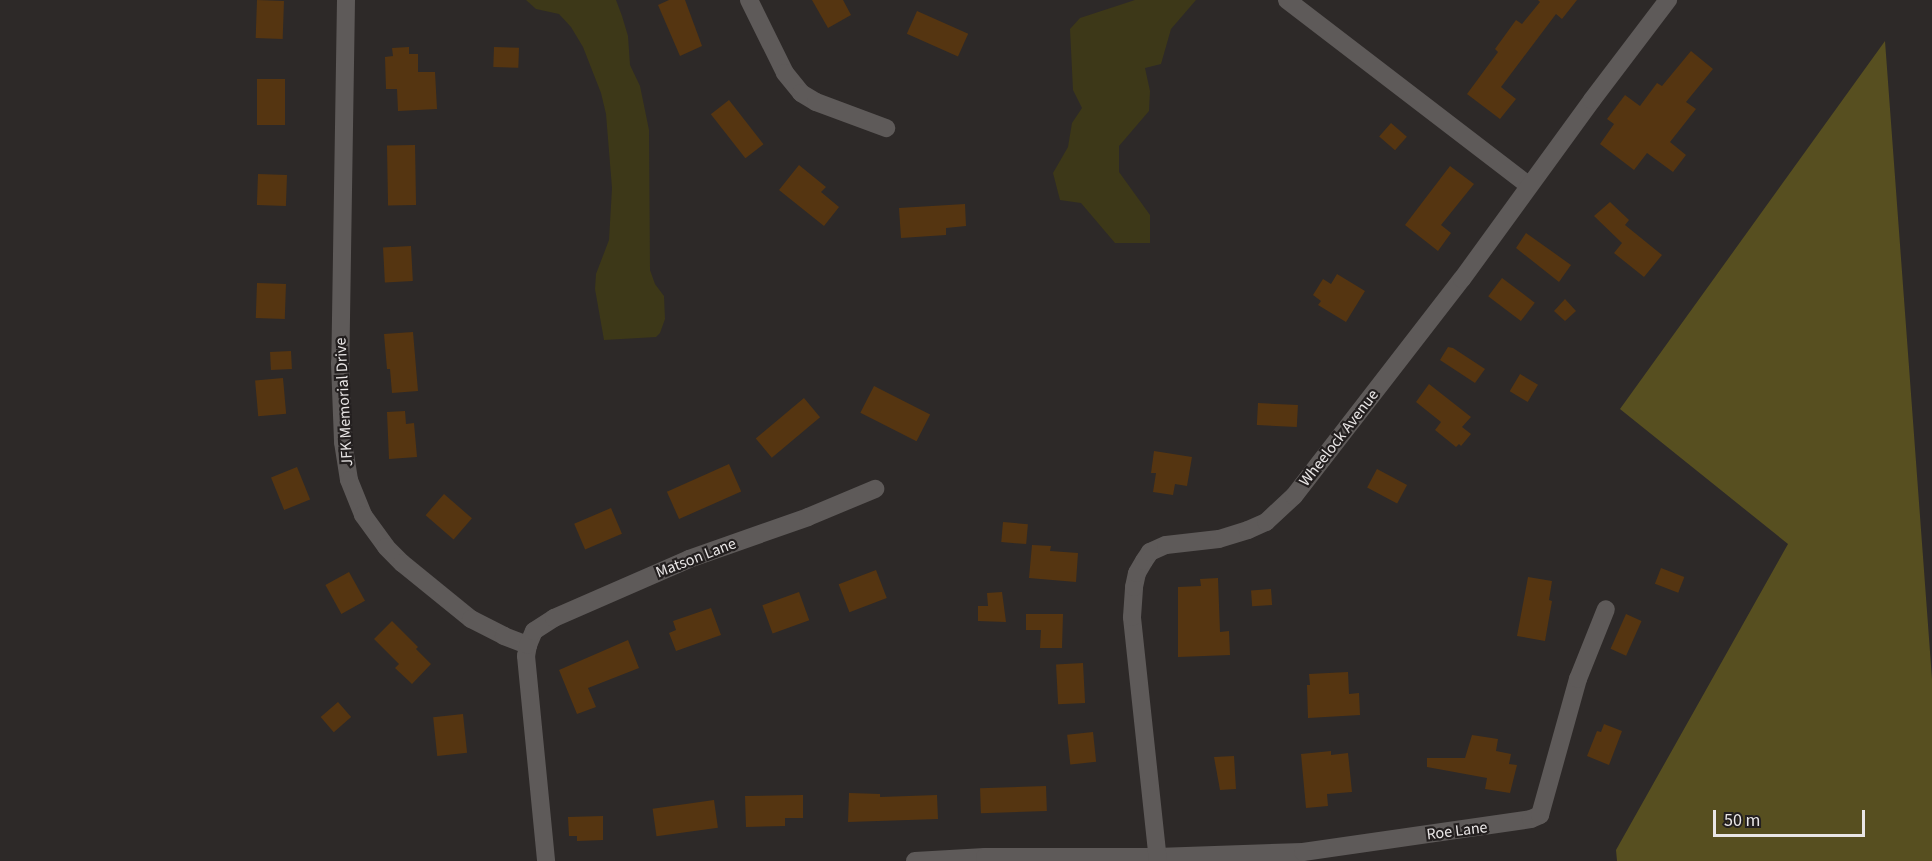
<!DOCTYPE html>
<html>
<head>
<meta charset="utf-8">
<style>
  body { margin:0 }
  #map { position:relative; width:1932px; height:861px; overflow:hidden; background:#2d2928; font-family:"Source Sans 3",sans-serif }
  div>[style] { position:absolute }
  .green>* { inset:0; background:#3d3818 }
  .forest>* { inset:0; background:#574f20 }
  .building>* { inset:0; background:#553511; transform-origin:0 0 }
  .street>* { height:18px; margin:-9px; padding:0 9px; transform-origin:9px; border-radius:9px; background:#5e5a59 }
  .secondary>* { height:18px; margin:-9px; padding:0 9px; transform-origin:9px; border-radius:9px; background:#5e5a59 }
  span { translate:-50% -50%; white-space:nowrap; text-align:center; line-height:1.15; -webkit-text-stroke:4.5px #231f1f; paint-order:stroke }
  .street-label { font-size:16px; color:#e9e6e6 }
  .scale { position:absolute; left:1713px; top:810px; width:152px; height:27px; box-sizing:border-box; border:3px solid #e9e6e6; border-top:0; padding-left:8px; font-size:18px; line-height:21px; white-space:nowrap; color:#e9e6e6; -webkit-text-stroke:4px #231f1f; paint-order:stroke }
</style>
</head>
<body>
<div id="map">
  <div class="green">
    <div style="clip-path:polygon(526px 0,616px 0,622px 16px,628px 36px,630px 65px,640px 86px,649px 130px,650px 270px,655px 284px,664px 296px,665px 319px,660px 333px,656px 337px,604px 340px,595px 289px,596px 274px,609px 240px,612px 188px,606px 114px,601px 93px,583px 47px,571px 27px,559px 14px,536px 9px)"></div>
    <div style="clip-path:polygon(1135px 0,1196px 0,1171px 29px,1161px 64px,1145px 68px,1150px 91px,1149px 111px,1119px 146px,1119px 172px,1150px 215px,1150px 243px,1115px 243px,1081px 203px,1060px 200px,1053px 173px,1068px 147px,1072px 123px,1082px 108px,1073px 90px,1070px 29px,1080px 18px)"></div>
  </div>
  <div class="forest">
    <div style="clip-path:polygon(1885px 41px,1932px 679px,1932px 861px,1617px 861px,1616px 850px,1788px 544px,1620px 409px)"></div>
  </div>
  <div class="building">
    <div style="left:257px;top:0;width:27px;height:38px;rotate:2deg"></div>
    <div style="clip-path:polygon(669px 0,685px 0,702px 46px,680px 56px,658px 5px)"></div>
    <div style="clip-path:polygon(812px 0,843px 0,851px 15px,828px 28px)"></div>
    <div style="clip-path:polygon(1538px 0,1577px 0,1562px 19px,1556px 14px,1501px 87px,1516px 99px,1500px 119px,1467px 94px,1498px 52px,1495px 49px,1516px 20px,1522px 24px,1540px 2px)"></div>
    <div style="left:917px;top:11px;width:56px;height:25px;rotate:24deg"></div>
    <div style="clip-path:polygon(409px 47px,409px 54px,418px 54px,418px 72px,435px 72px,437px 109px,398px 111px,397px 89px,386px 89px,385px 57px,393px 56px,392px 48px)"></div>
    <div style="left:494px;top:47px;width:25px;height:20px;rotate:2deg"></div>
    <div style="clip-path:polygon(1691px 51px,1713px 69px,1686px 102px,1696px 109px,1670px 142px,1686px 155px,1673px 172px,1647px 153px,1634px 170px,1600px 144px,1614px 124px,1607px 119px,1625px 95px,1640px 106px,1657px 83px,1662px 86px)"></div>
    <div style="left:285px;top:79px;width:46px;height:28px;rotate:90deg"></div>
    <div style="left:729px;top:100px;width:56px;height:23px;rotate:52deg"></div>
    <div style="left:1391px;top:123px;width:21px;height:18px;rotate:41deg"></div>
    <div style="left:415px;top:145px;width:60px;height:28px;rotate:89deg"></div>
    <div style="clip-path:polygon(799px 165px,826px 187px,821px 192px,839px 207px,824px 226px,779px 190px)"></div>
    <div style="clip-path:polygon(1450px 166px,1474px 184px,1441px 225px,1451px 233px,1438px 251px,1405px 225px)"></div>
    <div style="left:258px;top:174px;width:29px;height:31px;rotate:2deg"></div>
    <div style="clip-path:polygon(1610px 202px,1629px 220px,1625px 225px,1662px 255px,1644px 277px,1614px 253px,1622px 243px,1594px 216px)"></div>
    <div style="clip-path:polygon(965px 204px,966px 226px,946px 228px,946px 235px,901px 238px,899px 208px)"></div>
    <div style="clip-path:polygon(1526px 233px,1571px 265px,1559px 282px,1516px 248px)"></div>
    <div style="left:411px;top:246px;width:35px;height:28px;rotate:87deg"></div>
    <div style="clip-path:polygon(1337px 274px,1365px 291px,1346px 322px,1318px 305px,1321px 301px,1313px 295px,1323px 279px,1331px 284px)"></div>
    <div style="left:1502px;top:278px;width:41px;height:23px;rotate:37deg"></div>
    <div style="left:257px;top:283px;width:29px;height:35px;rotate:2deg"></div>
    <div style="clip-path:polygon(1565px 299px,1576px 311px,1565px 321px,1554px 311px)"></div>
    <div style="clip-path:polygon(413px 332px,418px 391px,392px 393px,390px 369px,387px 369px,384px 334px)"></div>
    <div style="clip-path:polygon(1448px 347px,1453px 348px,1485px 369px,1475px 383px,1440px 360px)"></div>
    <div style="left:291px;top:351px;width:18px;height:21px;rotate:87deg"></div>
    <div style="left:1520px;top:374px;width:21px;height:20px;rotate:31deg"></div>
    <div style="left:283px;top:378px;width:36px;height:28px;rotate:85deg"></div>
    <div style="clip-path:polygon(1429px 384px,1471px 417px,1462px 427px,1471px 434px,1461px 446px,1459px 444px,1456px 447px,1435px 430px,1441px 422px,1416px 402px)"></div>
    <div style="left:874px;top:386px;width:63px;height:30px;rotate:27deg"></div>
    <div style="left:804px;top:398px;width:25px;height:63px;rotate:50deg"></div>
    <div style="left:1258px;top:403px;width:40px;height:22px;rotate:3deg"></div>
    <div style="clip-path:polygon(405px 411px,406px 424px,414px 423px,417px 457px,389px 459px,387px 412px)"></div>
    <div style="clip-path:polygon(1154px 451px,1192px 457px,1187px 486px,1175px 484px,1173px 495px,1153px 492px,1156px 473px,1151px 473px)"></div>
    <div style="left:729px;top:464px;width:30px;height:68px;rotate:66deg"></div>
    <div style="left:297px;top:467px;width:35px;height:28px;rotate:68deg"></div>
    <div style="left:1377px;top:469px;width:34px;height:21px;rotate:28deg"></div>
    <div style="left:444px;top:494px;width:37px;height:28px;rotate:41deg"></div>
    <div style="left:611px;top:508px;width:28px;height:40px;rotate:67deg"></div>
    <div style="left:1003px;top:522px;width:25px;height:20px;rotate:5deg"></div>
    <div style="clip-path:polygon(1032px 545px,1051px 546px,1050px 551px,1078px 553px,1076px 582px,1029px 578px)"></div>
    <div style="left:1661px;top:568px;width:25px;height:17px;rotate:21deg"></div>
    <div style="left:876px;top:570px;width:30px;height:40px;rotate:69deg"></div>
    <div style="left:349px;top:572px;width:33px;height:27px;rotate:61deg"></div>
    <div style="clip-path:polygon(1528px 577px,1552px 581px,1549px 600px,1552px 601px,1545px 641px,1517px 636px)"></div>
    <div style="clip-path:polygon(1218px 578px,1220px 632px,1229px 631px,1230px 655px,1178px 657px,1178px 587px,1201px 586px,1200px 579px)"></div>
    <div style="left:1271px;top:589px;width:16px;height:20px;rotate:86deg"></div>
    <div style="left:799px;top:592px;width:30px;height:39px;rotate:70deg"></div>
    <div style="clip-path:polygon(1002px 592px,1006px 622px,978px 621px,978px 606px,988px 606px,987px 593px)"></div>
    <div style="clip-path:polygon(711px 608px,721px 635px,676px 651px,669px 633px,676px 630px,673px 621px)"></div>
    <div style="clip-path:polygon(1026px 614px,1063px 614px,1062px 648px,1040px 648px,1041px 630px,1026px 630px)"></div>
    <div style="left:1626px;top:614px;width:17px;height:38px;rotate:24deg"></div>
    <div style="clip-path:polygon(392px 621px,418px 647px,416px 649px,431px 664px,412px 684px,395px 668px,399px 664px,374px 639px)"></div>
    <div style="clip-path:polygon(628px 640px,639px 668px,588px 688px,596px 707px,577px 714px,559px 670px)"></div>
    <div style="left:1083px;top:663px;width:40px;height:27px;rotate:87deg"></div>
    <div style="clip-path:polygon(1348px 672px,1349px 694px,1359px 693px,1360px 715px,1308px 718px,1307px 685px,1310px 685px,1309px 674px)"></div>
    <div style="left:338px;top:702px;width:20px;height:23px;rotate:49deg"></div>
    <div style="left:463px;top:714px;width:39px;height:30px;rotate:84deg"></div>
    <div style="clip-path:polygon(1604px 724px,1622px 731px,1609px 765px,1587px 756px,1597px 731px,1601px 732px)"></div>
    <div style="left:1093px;top:732px;width:30px;height:26px;rotate:84deg"></div>
    <div style="clip-path:polygon(1472px 735px,1498px 739px,1496px 751px,1511px 754px,1509px 764px,1517px 765px,1510px 793px,1485px 789px,1487px 778px,1427px 767px,1427px 758px,1465px 758px)"></div>
    <div style="clip-path:polygon(1331px 751px,1331px 755px,1348px 753px,1352px 792px,1327px 794px,1328px 806px,1306px 808px,1301px 754px)"></div>
    <div style="clip-path:polygon(1234px 756px,1236px 789px,1220px 790px,1214px 757px)"></div>
    <div style="left:1046px;top:786px;width:25px;height:66px;rotate:88deg"></div>
    <div style="clip-path:polygon(849px 793px,880px 794px,880px 797px,937px 795px,938px 819px,848px 822px)"></div>
    <div style="clip-path:polygon(803px 795px,803px 818px,785px 818px,785px 826px,746px 827px,745px 796px)"></div>
    <div style="left:714px;top:800px;width:28px;height:62px;rotate:82deg"></div>
    <div style="clip-path:polygon(603px 816px,603px 840px,577px 841px,577px 836px,569px 836px,568px 817px)"></div>
  </div>
  <div class="street">
    <div style="left:346px;top:0;width:363px;rotate:90.9deg"></div>
    <div style="left:340px;top:363px;width:79px;rotate:87.8deg"></div>
    <div style="left:343px;top:442px;width:38px;rotate:81deg"></div>
    <div style="left:349px;top:480px;width:38px;rotate:68deg"></div>
    <div style="left:363px;top:515px;width:39px;rotate:54deg"></div>
    <div style="left:386px;top:547px;width:23px;rotate:45deg"></div>
    <div style="left:402px;top:563px;width:89px;rotate:39.1deg"></div>
    <div style="left:471px;top:619px;width:37px;rotate:27deg"></div>
    <div style="left:504px;top:636px;width:26px;rotate:21deg"></div>
    <div style="left:528px;top:645px;width:11px;rotate:100deg"></div>
    <div style="left:526px;top:656px;width:206px;rotate:84.4deg"></div>
    <div style="left:749px;top:0;width:81px;rotate:63.7deg"></div>
    <div style="left:785px;top:73px;width:26px;rotate:51deg"></div>
    <div style="left:801px;top:93px;width:17px;rotate:31deg"></div>
    <div style="left:816px;top:102px;width:75px;rotate:20.4deg"></div>
    <div style="left:1287px;top:0;width:305px;rotate:37.5deg"></div>
    <div style="left:528px;top:645px;width:15px;rotate:-67deg"></div>
    <div style="left:534px;top:631px;width:24px;rotate:-33deg"></div>
    <div style="left:554px;top:618px;width:147px;rotate:-23.6deg"></div>
    <div style="left:689px;top:559px;width:126px;rotate:-19.4deg"></div>
    <div style="left:808px;top:517px;width:73px;rotate:-22.7deg"></div>
    <div style="left:915px;top:861px;width:70px;rotate:-3.3deg"></div>
    <div style="left:985px;top:857px;width:172px"></div>
    <div style="left:1157px;top:857px;width:146px;rotate:-2deg"></div>
    <div style="left:1303px;top:852px;width:230px;rotate:-8.2deg"></div>
    <div style="left:1531px;top:819px;width:10px;rotate:-24deg"></div>
    <div style="left:1540px;top:815px;width:141px;rotate:-74.4deg"></div>
    <div style="left:1578px;top:679px;width:75px;rotate:-68.2deg"></div>
  </div>
  <div class="secondary">
    <div style="left:1158px;top:861px;width:245px;rotate:-96.1deg"></div>
    <div style="left:1132px;top:617px;width:30px;rotate:-86deg"></div>
    <div style="left:1134px;top:587px;width:14px;rotate:-78deg"></div>
    <div style="left:1137px;top:573px;width:14px;rotate:-60deg"></div>
    <div style="left:1144px;top:561px;width:11px;rotate:-56deg"></div>
    <div style="left:1150px;top:552px;width:17px;rotate:-24deg"></div>
    <div style="left:1166px;top:545px;width:53px;rotate:-6.5deg"></div>
    <div style="left:1219px;top:539px;width:30px;rotate:-17deg"></div>
    <div style="left:1248px;top:530px;width:20px;rotate:-24deg"></div>
    <div style="left:1266px;top:522px;width:38px;rotate:-43deg"></div>
    <div style="left:1294px;top:496px;width:274px;rotate:-52.3deg"></div>
    <div style="left:1462px;top:279px;width:221px;rotate:-54deg"></div>
    <div style="left:1592px;top:100px;width:126px;rotate:-52.8deg"></div>
  </div>
  <div class="street-label">
    <span style="left:344px;top:402px;rotate:-93deg">JFK Memorial Drive</span>
    <span style="left:1339px;top:438px;rotate:-52deg">Wheelock Avenue</span>
    <span style="left:696px;top:558px;rotate:-21deg">Matson Lane</span>
    <span style="left:1457px;top:831px;rotate:-7deg">Roe Lane</span>
  </div>
  <div class="scale">50 m</div>
</div>
</body>
</html>
